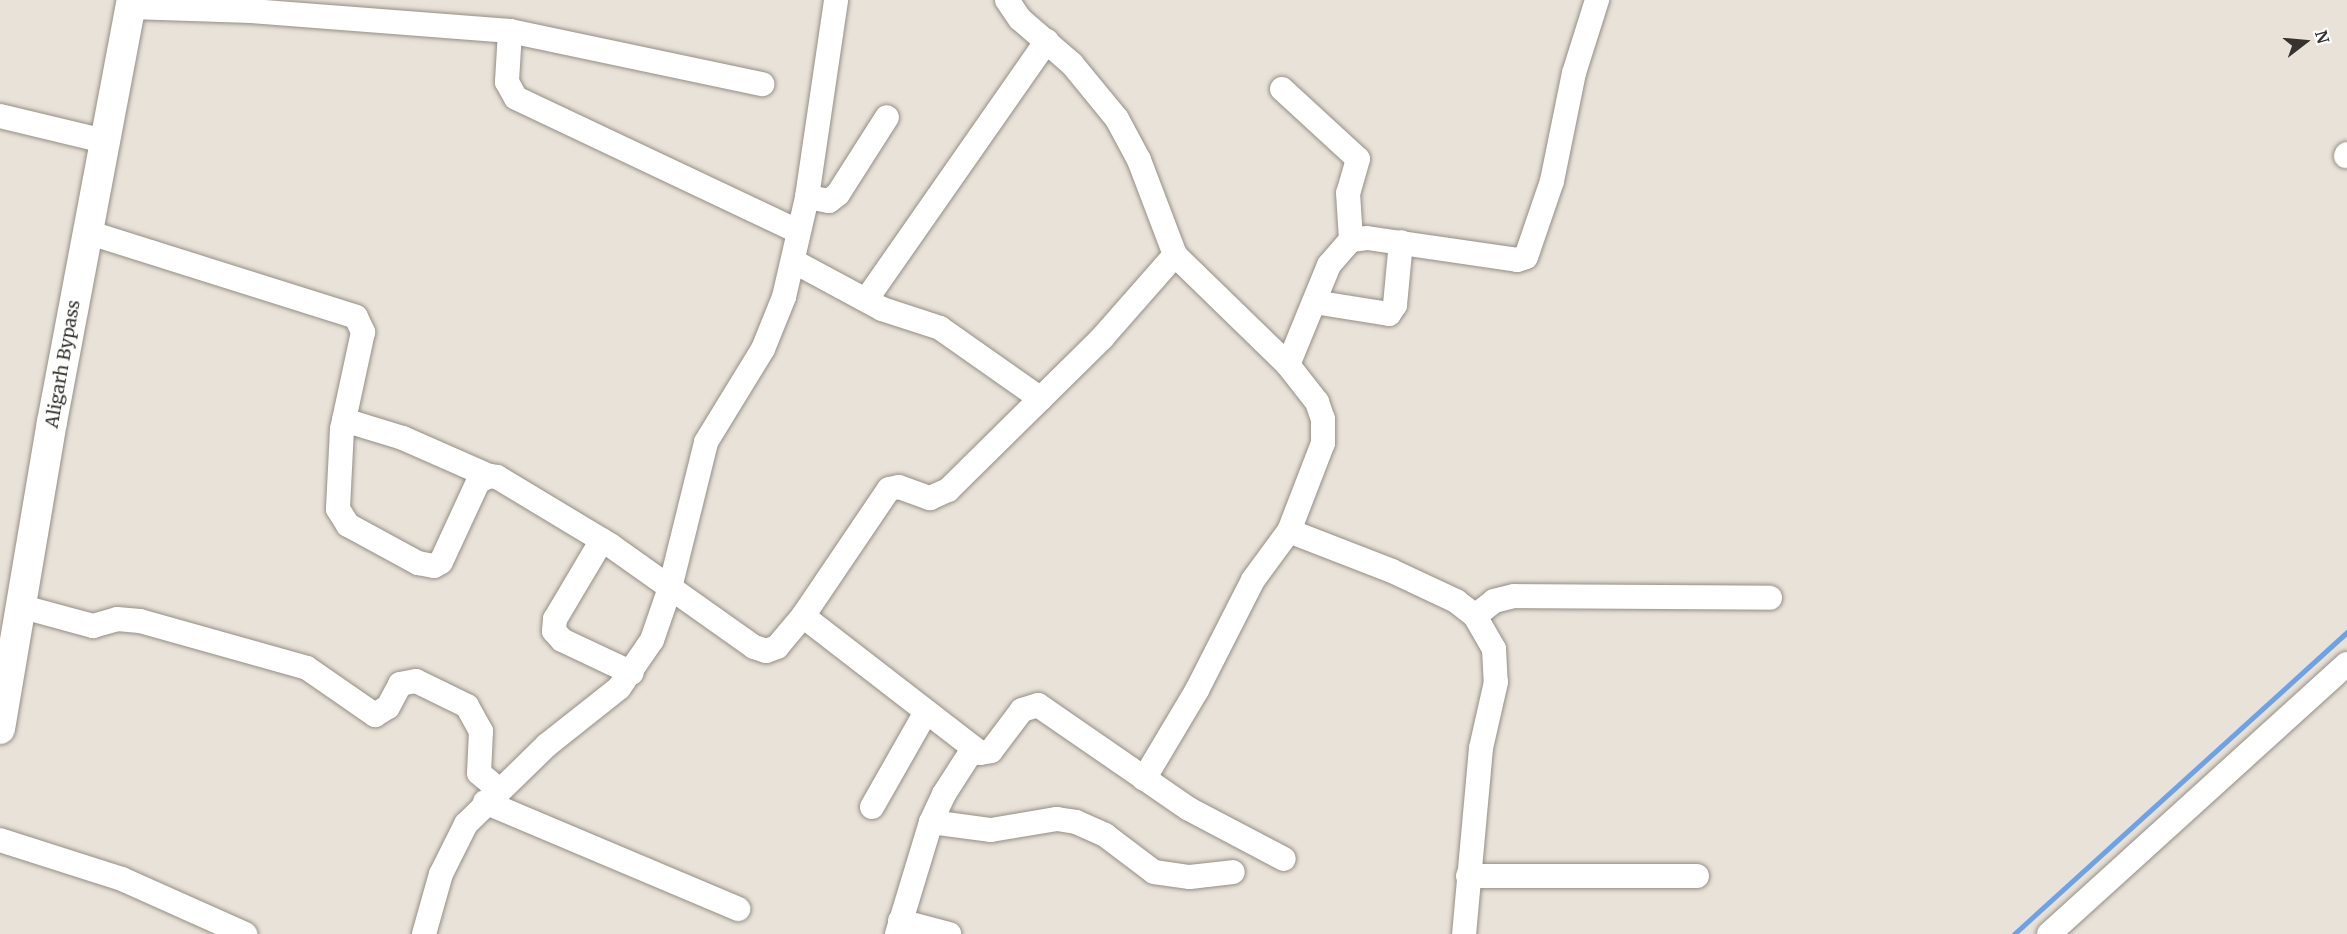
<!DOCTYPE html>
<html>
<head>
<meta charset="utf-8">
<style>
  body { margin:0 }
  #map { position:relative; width:2347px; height:934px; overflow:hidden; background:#e9e2d8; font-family:Merriweather,serif }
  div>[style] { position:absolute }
  .stream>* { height:5px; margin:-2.5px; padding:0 2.5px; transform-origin:2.5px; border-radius:2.5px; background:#6fa2e5 }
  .roads { filter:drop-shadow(0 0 2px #948e85) drop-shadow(0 0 2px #948e85) }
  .minor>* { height:24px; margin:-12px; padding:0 12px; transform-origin:12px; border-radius:12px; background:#fff }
  .major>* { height:30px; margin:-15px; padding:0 15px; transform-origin:15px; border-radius:15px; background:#fff }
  span { translate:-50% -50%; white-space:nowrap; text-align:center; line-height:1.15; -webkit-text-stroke:4.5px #fff; paint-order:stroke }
  .street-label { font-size:18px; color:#35332f }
  .north { position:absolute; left:2275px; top:12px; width:60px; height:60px; -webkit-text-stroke:4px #fff; paint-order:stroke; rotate:74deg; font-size:16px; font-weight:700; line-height:24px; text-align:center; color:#35332f }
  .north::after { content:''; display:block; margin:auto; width:21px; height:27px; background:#35332f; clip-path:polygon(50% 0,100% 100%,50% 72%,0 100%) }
</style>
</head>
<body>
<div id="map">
  <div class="stream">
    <div style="left:2014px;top:934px;width:450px;rotate:-42.2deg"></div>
  </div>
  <div class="roads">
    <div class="minor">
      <div style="left:1007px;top:0;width:23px;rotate:56deg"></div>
      <div style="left:1020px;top:19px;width:69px;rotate:40.9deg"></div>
      <div style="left:1072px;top:64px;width:71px;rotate:50.7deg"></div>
      <div style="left:1117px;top:119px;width:47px;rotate:61.8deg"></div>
      <div style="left:1139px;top:160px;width:102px;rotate:69.2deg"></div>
      <div style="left:1175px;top:255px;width:158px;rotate:44.2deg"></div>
      <div style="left:1288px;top:365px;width:47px;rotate:51.9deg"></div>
      <div style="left:1317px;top:402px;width:18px;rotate:71deg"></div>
      <div style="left:1323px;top:419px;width:24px;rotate:90deg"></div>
      <div style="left:1323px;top:443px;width:94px;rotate:111.1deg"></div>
      <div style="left:1289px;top:531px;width:110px;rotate:21.2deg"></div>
      <div style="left:1392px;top:571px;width:71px;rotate:25.1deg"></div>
      <div style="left:1456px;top:601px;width:24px;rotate:38deg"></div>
      <div style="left:1475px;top:616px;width:38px;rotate:60deg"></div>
      <div style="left:1494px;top:649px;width:33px;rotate:87deg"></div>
      <div style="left:1496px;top:682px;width:68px;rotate:102.8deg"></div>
      <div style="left:1481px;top:748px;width:187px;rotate:95.2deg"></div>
      <div style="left:131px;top:7px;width:120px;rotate:1.9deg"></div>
      <div style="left:251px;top:11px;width:260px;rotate:4.4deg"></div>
      <div style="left:510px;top:31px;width:258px;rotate:11.9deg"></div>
      <div style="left:510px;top:31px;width:51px;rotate:93.4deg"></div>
      <div style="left:507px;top:82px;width:18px;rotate:61deg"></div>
      <div style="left:516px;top:98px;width:312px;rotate:25.3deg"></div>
      <div style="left:1282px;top:89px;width:103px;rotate:42.6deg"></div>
      <div style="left:1358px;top:159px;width:35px;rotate:106deg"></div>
      <div style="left:1348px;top:193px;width:47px;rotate:86.3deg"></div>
      <div style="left:0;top:116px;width:107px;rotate:13.5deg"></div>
      <div style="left:2346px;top:156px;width:2px;rotate:-63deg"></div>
      <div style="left:807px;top:197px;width:22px;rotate:10deg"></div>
      <div style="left:829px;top:201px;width:11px;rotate:-38deg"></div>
      <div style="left:838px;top:194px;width:91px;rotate:-57.5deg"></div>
      <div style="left:87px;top:232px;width:282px;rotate:17.5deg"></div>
      <div style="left:356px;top:317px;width:17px;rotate:65deg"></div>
      <div style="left:363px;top:332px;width:99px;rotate:102.2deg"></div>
      <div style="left:342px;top:429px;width:80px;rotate:92.9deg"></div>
      <div style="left:338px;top:509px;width:19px;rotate:58deg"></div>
      <div style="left:348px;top:525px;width:80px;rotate:28.5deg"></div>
      <div style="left:418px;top:563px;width:16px;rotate:11deg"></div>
      <div style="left:434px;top:566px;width:8px;rotate:-30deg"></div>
      <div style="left:441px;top:562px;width:88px;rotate:-65.2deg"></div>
      <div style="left:478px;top:482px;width:13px;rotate:-29deg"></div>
      <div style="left:489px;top:476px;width:8px;rotate:7deg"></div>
      <div style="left:497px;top:477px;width:132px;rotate:31deg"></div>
      <div style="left:610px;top:545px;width:176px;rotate:35.3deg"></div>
      <div style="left:754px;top:647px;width:13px;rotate:18deg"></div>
      <div style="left:766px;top:651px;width:12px;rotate:-20deg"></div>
      <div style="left:777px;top:647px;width:40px;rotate:-50deg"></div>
      <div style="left:803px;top:616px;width:224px;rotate:37.7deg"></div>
      <div style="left:980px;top:753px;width:11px;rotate:-10deg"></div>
      <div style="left:991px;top:751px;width:51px;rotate:-52.9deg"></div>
      <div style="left:1022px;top:710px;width:17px;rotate:-17deg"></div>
      <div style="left:1038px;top:705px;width:183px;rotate:34.6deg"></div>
      <div style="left:1189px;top:809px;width:107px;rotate:27.8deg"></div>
      <div style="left:793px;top:261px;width:101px;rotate:28.3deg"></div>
      <div style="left:882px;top:309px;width:61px;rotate:18.1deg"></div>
      <div style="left:940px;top:328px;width:123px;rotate:35.1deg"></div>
      <div style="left:866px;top:300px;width:316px;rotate:-55.1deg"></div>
      <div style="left:1314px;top:302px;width:76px;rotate:9.1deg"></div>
      <div style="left:1389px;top:314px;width:11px;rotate:-56deg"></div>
      <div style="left:1395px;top:305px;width:63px;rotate:-84.6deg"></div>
      <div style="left:1288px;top:365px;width:108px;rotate:-67.7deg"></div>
      <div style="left:1329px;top:265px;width:33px;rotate:-49deg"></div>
      <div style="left:1351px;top:240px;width:16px;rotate:-7deg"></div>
      <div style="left:1367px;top:238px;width:152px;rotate:8.3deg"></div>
      <div style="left:1517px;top:260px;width:9px;rotate:-18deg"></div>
      <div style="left:1526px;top:257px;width:80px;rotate:-71.1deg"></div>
      <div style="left:1552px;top:181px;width:110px;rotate:-78.5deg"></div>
      <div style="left:1574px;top:73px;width:77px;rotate:-72.5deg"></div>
      <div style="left:344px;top:420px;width:62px;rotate:17deg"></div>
      <div style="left:403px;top:438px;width:94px;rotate:23.8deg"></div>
      <div style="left:602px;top:540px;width:92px;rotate:120.7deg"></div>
      <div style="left:555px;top:619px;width:12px;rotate:95deg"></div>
      <div style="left:554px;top:631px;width:12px;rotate:48deg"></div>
      <div style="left:562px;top:640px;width:77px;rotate:25.2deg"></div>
      <div style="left:23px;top:607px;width:73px;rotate:15.2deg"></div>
      <div style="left:93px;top:626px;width:25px;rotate:-16deg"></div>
      <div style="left:117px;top:619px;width:23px;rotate:5deg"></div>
      <div style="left:140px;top:621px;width:173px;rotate:15.7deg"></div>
      <div style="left:307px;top:668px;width:83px;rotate:34.7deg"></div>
      <div style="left:375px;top:715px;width:15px;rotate:-32deg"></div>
      <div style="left:388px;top:707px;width:26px;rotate:-62deg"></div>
      <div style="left:400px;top:684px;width:16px;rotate:-11deg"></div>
      <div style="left:416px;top:681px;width:57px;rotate:26.1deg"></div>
      <div style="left:467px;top:706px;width:29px;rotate:61deg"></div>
      <div style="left:481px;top:731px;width:42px;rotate:92.7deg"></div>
      <div style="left:479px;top:773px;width:25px;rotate:40deg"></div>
      <div style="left:803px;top:616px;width:153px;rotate:-55.9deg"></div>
      <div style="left:889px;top:489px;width:10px;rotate:-11deg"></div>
      <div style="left:899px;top:487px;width:33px;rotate:20deg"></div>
      <div style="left:930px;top:498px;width:20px;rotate:-24deg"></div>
      <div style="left:948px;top:490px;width:216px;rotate:-44.6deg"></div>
      <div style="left:1102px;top:338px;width:111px;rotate:-48.7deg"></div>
      <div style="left:1475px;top:616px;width:24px;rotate:-38deg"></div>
      <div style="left:1494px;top:601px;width:21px;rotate:-14deg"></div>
      <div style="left:1514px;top:596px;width:256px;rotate:0.4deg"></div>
      <div style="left:1144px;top:779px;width:104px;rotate:-59.2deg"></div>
      <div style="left:1197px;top:690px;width:123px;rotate:-63deg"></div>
      <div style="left:1253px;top:580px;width:61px;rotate:-53.7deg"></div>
      <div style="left:485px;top:802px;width:275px;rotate:22.9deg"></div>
      <div style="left:872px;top:807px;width:109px;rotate:-60.4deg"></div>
      <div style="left:931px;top:822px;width:61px;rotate:7.6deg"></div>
      <div style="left:991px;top:830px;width:67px;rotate:-9.5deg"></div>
      <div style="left:1057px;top:819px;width:19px;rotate:9deg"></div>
      <div style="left:1076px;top:822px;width:32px;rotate:24deg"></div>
      <div style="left:1105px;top:835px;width:61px;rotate:37.1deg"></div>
      <div style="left:1154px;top:872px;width:36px;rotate:8deg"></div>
      <div style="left:1190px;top:877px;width:43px;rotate:-6.6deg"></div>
      <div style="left:0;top:840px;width:128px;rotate:17.7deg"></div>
      <div style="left:122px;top:879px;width:135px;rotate:24.1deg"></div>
      <div style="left:1468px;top:876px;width:229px"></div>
      <div style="left:900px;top:921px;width:51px;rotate:14.9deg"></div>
      <div style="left:424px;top:934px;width:62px;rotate:-74.2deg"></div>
      <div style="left:441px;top:874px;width:56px;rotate:-63.4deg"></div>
      <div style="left:466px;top:824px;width:113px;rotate:-44.3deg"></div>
      <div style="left:547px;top:745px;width:92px;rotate:-38.4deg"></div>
      <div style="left:619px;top:688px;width:58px;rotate:-55.5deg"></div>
      <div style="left:652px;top:640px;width:55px;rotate:-70.9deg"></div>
      <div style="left:670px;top:588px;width:150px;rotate:-76.1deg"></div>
      <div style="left:706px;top:442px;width:109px;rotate:-58.5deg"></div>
      <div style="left:763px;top:349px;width:56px;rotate:-68deg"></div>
      <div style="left:784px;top:297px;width:103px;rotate:-77deg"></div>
      <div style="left:807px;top:197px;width:199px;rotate:-81.6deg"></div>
      <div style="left:897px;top:934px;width:117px;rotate:-73.1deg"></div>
      <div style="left:931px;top:822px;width:31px;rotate:-65deg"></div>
      <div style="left:944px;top:794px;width:54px;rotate:-57.2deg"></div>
      <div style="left:2049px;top:934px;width:402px;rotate:-42.2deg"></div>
    </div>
    <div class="major">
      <div style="left:0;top:729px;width:311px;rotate:-80.4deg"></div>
      <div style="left:52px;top:422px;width:430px;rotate:-79.3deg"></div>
    </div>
  </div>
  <div class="street-label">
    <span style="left:63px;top:364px;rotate:-80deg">Aligarh Bypass</span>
  </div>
  <div class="north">N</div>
</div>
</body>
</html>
